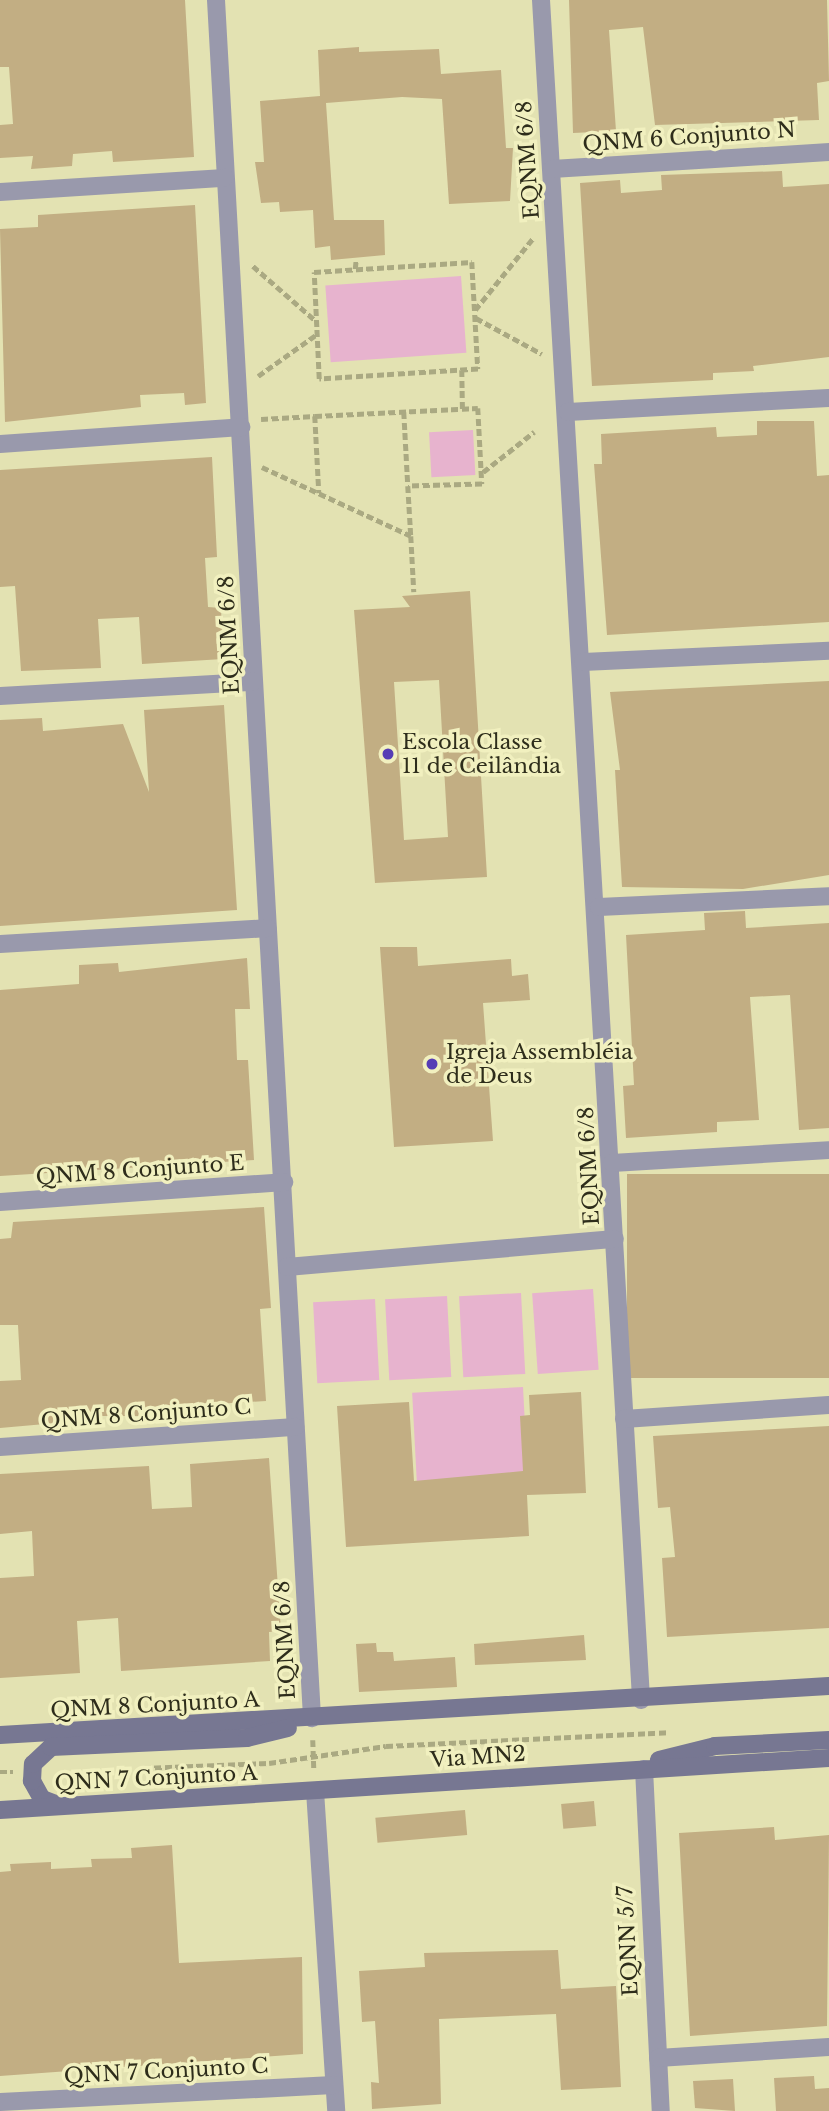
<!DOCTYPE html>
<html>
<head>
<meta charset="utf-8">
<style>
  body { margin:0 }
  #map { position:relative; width:829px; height:2111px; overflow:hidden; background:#e3e2b2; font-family:"Libre Baskerville",serif }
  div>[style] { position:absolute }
  .green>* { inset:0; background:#e7b3ce; transform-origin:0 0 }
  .building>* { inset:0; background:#c2ae83; transform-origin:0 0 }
  .path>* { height:4.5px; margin-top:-2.25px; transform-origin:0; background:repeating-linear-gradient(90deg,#aaa982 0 7px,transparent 0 10.5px) }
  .minor>* { height:18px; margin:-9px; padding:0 9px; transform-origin:9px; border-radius:9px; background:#9999ac }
  .secondary>* { height:18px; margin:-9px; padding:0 9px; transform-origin:9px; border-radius:9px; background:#777792 }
  .dots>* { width:19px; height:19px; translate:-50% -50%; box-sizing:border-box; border:4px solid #f1f0bf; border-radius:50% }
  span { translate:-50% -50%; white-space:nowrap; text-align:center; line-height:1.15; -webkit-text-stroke:7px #f1f0bf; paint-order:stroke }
  .street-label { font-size:21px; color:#2e2d1b }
  .poi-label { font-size:21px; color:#2e2d1b }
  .left { translate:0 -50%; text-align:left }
</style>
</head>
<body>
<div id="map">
  <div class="green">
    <div style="left:461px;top:276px;width:77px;height:136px;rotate:86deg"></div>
    <div style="left:473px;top:430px;width:45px;height:44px;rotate:87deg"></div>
    <div style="left:593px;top:1289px;width:81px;height:61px;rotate:86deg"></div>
    <div style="left:521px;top:1293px;width:81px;height:62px;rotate:87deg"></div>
    <div style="left:447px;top:1296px;width:81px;height:62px;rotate:87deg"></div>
    <div style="left:375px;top:1299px;width:81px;height:62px;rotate:87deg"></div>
    <div style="left:523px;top:1387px;width:89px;height:111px;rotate:87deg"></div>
  </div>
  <div class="building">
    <div style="clip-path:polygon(0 0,185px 0,194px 157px,113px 162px,112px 151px,73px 154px,72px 166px,31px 169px,33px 156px,0 158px,0 125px,13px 124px,9px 67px,0 67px)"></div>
    <div style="clip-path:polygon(569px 0,827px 0,829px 81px,817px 83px,819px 120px,655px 125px,643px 27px,609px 30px,616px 131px,573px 133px)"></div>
    <div style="clip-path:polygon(359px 47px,359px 52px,439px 49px,441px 74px,501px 70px,506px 148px,513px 148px,510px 201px,449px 204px,442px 99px,402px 97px,326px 103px,334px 220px,384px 220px,385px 255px,331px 260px,330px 246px,315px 248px,313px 210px,280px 212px,279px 202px,261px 203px,255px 162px,264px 162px,260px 101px,320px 96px,318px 50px)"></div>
    <div style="clip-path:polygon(782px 171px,783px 187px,829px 184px,829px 357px,753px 366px,754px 371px,713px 373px,713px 380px,592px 386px,580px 183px,620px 180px,621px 193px,662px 190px,661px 175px)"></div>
    <div style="clip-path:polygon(195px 205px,206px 403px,185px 405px,184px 393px,140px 395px,141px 407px,5px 422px,0 229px,38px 227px,38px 215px)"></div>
    <div style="clip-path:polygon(757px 421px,814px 421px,817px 476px,829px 475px,829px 622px,607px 635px,594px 464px,602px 464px,601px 434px,716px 427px,717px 437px,757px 435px)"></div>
    <div style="clip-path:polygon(212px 457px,217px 557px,205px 558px,208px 607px,221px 608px,223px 659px,142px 664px,139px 617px,98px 619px,101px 668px,21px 671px,15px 586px,0 587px,0 470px)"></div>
    <div style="clip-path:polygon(evenodd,470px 591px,487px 877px,375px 883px,354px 610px,410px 607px,402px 596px,470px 591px,439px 680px,448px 837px,404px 840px,394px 682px,439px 680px)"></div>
    <div style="clip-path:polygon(829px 681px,829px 875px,743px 889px,622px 887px,615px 770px,620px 770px,610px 692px)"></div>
    <div style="clip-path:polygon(224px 705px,237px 910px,0 926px,0 720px,42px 718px,43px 731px,123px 724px,149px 792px,144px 710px)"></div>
    <div style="clip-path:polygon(745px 911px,746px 928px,829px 923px,829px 1128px,799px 1130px,790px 995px,750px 997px,759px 1120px,717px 1122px,717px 1132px,626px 1138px,623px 1086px,634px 1085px,626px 935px,705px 930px,704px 913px)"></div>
    <div style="clip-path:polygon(380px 947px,417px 947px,418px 966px,511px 959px,512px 976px,528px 974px,530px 1000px,483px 1003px,493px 1141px,394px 1147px)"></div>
    <div style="clip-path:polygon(247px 958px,250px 1009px,235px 1009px,237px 1060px,248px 1060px,254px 1160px,0 1176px,0 990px,79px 984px,79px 965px,118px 963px,119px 972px)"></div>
    <div style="left:829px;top:1174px;width:204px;height:202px;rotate:90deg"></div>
    <div style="clip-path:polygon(264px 1207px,271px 1308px,260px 1309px,266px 1401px,167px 1407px,167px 1416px,78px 1416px,79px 1421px,0 1428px,0 1381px,21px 1380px,18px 1325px,0 1325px,0 1239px,11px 1238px,13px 1222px)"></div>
    <div style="clip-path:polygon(581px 1392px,586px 1493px,527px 1495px,529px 1536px,346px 1547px,337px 1406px,409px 1402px,414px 1481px,523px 1471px,520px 1416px,530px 1415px,529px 1395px)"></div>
    <div style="clip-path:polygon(829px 1426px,829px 1628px,667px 1637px,662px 1558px,675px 1557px,670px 1507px,658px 1508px,653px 1436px)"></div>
    <div style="clip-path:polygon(269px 1458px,281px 1631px,269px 1632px,270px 1661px,121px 1671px,118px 1618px,77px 1621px,80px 1673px,0 1678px,0 1578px,34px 1576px,32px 1531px,0 1534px,0 1474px,149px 1466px,152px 1509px,192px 1507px,190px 1464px)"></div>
    <div style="clip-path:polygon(584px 1635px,586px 1660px,475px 1665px,474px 1644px)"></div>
    <div style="clip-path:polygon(376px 1643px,377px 1652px,393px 1652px,394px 1661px,455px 1657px,457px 1687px,359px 1692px,356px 1644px)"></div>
    <div style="left:594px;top:1801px;width:25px;height:33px;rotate:85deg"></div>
    <div style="left:465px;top:1810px;width:25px;height:90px;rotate:85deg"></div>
    <div style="clip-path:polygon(774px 1827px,775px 1840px,829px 1835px,827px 2026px,690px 2036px,679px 1833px)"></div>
    <div style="clip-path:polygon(172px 1845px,179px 1963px,302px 1957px,303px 2054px,0 2076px,0 1872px,11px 1871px,10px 1864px,51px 1862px,51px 1869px,92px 1867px,91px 1859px,132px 1858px,131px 1848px)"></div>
    <div style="clip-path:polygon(558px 1950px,561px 1989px,616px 1986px,621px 2087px,561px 2090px,556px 2014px,439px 2019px,441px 2104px,372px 2109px,371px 2082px,379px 2083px,375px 2021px,362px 2022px,359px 1971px,425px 1967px,424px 1953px)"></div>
    <div style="clip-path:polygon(814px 2076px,815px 2089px,829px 2088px,829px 2111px,776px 2111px,774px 2078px)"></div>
    <div style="clip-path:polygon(733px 2079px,735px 2111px,695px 2108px,693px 2081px)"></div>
  </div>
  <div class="path">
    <div style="left:472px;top:262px;width:107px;rotate:86.8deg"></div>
    <div style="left:478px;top:369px;width:159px;rotate:176.4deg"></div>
    <div style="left:319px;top:379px;width:107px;rotate:-92.7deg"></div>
    <div style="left:314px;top:272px;width:158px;rotate:-3.6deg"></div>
    <div style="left:253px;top:266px;width:82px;rotate:41.1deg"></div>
    <div style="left:355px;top:269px;width:10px;rotate:-84deg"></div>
    <div style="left:475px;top:310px;width:92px;rotate:-51.1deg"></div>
    <div style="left:476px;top:318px;width:75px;rotate:28.6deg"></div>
    <div style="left:462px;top:370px;width:39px;rotate:89deg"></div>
    <div style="left:258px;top:376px;width:72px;rotate:-35.4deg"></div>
    <div style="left:404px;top:412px;width:74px;rotate:86.9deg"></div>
    <div style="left:315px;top:416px;width:163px;rotate:-2.8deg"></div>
    <div style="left:478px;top:408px;width:76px;rotate:87deg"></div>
    <div style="left:482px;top:484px;width:74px;rotate:178.5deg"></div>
    <div style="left:408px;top:486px;width:50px;rotate:86.6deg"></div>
    <div style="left:261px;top:419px;width:54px;rotate:-3.2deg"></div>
    <div style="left:315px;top:416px;width:77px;rotate:87deg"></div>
    <div style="left:262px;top:467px;width:164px;rotate:24.8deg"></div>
    <div style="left:411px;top:536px;width:56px;rotate:86.9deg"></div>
    <div style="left:483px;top:472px;width:65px;rotate:-38.1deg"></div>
    <div style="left:313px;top:1740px;width:29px;rotate:88deg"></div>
    <div style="left:144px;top:1768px;width:125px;rotate:-2.3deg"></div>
    <div style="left:269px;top:1763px;width:118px;rotate:-8.3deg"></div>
    <div style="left:386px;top:1746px;width:283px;rotate:-2.8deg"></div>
    <div style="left:0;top:1772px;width:13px"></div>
  </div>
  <div class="minor">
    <div style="left:216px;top:0;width:1721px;rotate:86.8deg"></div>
    <div style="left:541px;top:0;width:1703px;rotate:86.63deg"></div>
    <div style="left:552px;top:169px;width:278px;rotate:-3.5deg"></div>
    <div style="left:0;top:192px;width:225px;rotate:-3.6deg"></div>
    <div style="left:568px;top:412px;width:261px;rotate:-3.1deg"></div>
    <div style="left:0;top:444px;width:242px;rotate:-4deg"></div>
    <div style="left:583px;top:662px;width:246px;rotate:-2.6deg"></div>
    <div style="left:0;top:696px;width:254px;rotate:-3.2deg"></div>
    <div style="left:599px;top:907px;width:230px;rotate:-2.7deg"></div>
    <div style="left:0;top:944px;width:268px;rotate:-3.4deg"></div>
    <div style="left:612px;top:1163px;width:217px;rotate:-3.4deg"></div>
    <div style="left:0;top:1202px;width:285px;rotate:-4deg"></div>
    <div style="left:287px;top:1267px;width:329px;rotate:-4.9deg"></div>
    <div style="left:624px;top:1419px;width:205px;rotate:-3.9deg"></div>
    <div style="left:0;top:1447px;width:296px;rotate:-3.9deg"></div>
    <div style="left:644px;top:1769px;width:342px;rotate:87.2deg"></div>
    <div style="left:315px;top:1791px;width:321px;rotate:86.2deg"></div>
    <div style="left:658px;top:2058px;width:171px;rotate:-3.7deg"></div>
    <div style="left:0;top:2102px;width:334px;rotate:-2.9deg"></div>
  </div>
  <div class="secondary">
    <div style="left:0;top:1735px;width:830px;rotate:-3.38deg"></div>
    <div style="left:659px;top:1760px;width:58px;rotate:-14deg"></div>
    <div style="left:715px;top:1746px;width:114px;rotate:-3deg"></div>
    <div style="left:58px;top:1805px;width:17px;rotate:-159deg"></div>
    <div style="left:42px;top:1799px;width:21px;rotate:-119deg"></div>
    <div style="left:32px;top:1781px;width:17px;rotate:-87deg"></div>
    <div style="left:33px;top:1764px;width:25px;rotate:-43deg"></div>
    <div style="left:51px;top:1747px;width:196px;rotate:-2.6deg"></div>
    <div style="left:247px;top:1738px;width:42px;rotate:-13.7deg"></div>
    <div style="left:0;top:1810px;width:831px;rotate:-3.59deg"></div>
  </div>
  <div class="dots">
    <div style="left:388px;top:754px;background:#563db5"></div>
    <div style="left:432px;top:1064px;background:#563db5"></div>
  </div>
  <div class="street-label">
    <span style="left:689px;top:137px;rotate:-4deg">QNM 6 Conjunto N</span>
    <span style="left:528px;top:160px;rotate:-94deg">EQNM 6/8</span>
    <span style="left:229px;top:635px;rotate:-93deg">EQNM 6/8</span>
    <span style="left:589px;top:1166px;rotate:-93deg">EQNM 6/8</span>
    <span style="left:140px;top:1170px;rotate:-4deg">QNM 8 Conjunto E</span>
    <span style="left:146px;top:1414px;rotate:-4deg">QNM 8 Conjunto C</span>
    <span style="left:285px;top:1640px;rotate:-93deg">EQNM 6/8</span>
    <span style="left:155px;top:1705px;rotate:-3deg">QNM 8 Conjunto A</span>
    <span style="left:478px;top:1757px;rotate:-4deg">Via MN2</span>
    <span style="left:156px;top:1778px;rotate:-3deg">QNN 7 Conjunto A</span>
    <span style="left:628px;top:1941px;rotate:-93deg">EQNN 5/7</span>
    <span style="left:166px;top:2071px;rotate:-3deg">QNN 7 Conjunto C</span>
  </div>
  <div class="poi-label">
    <span class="left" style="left:402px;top:754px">Escola Classe<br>11 de Ceilândia</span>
    <span class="left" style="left:446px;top:1064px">Igreja Assembléia<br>de Deus</span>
  </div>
</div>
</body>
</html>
